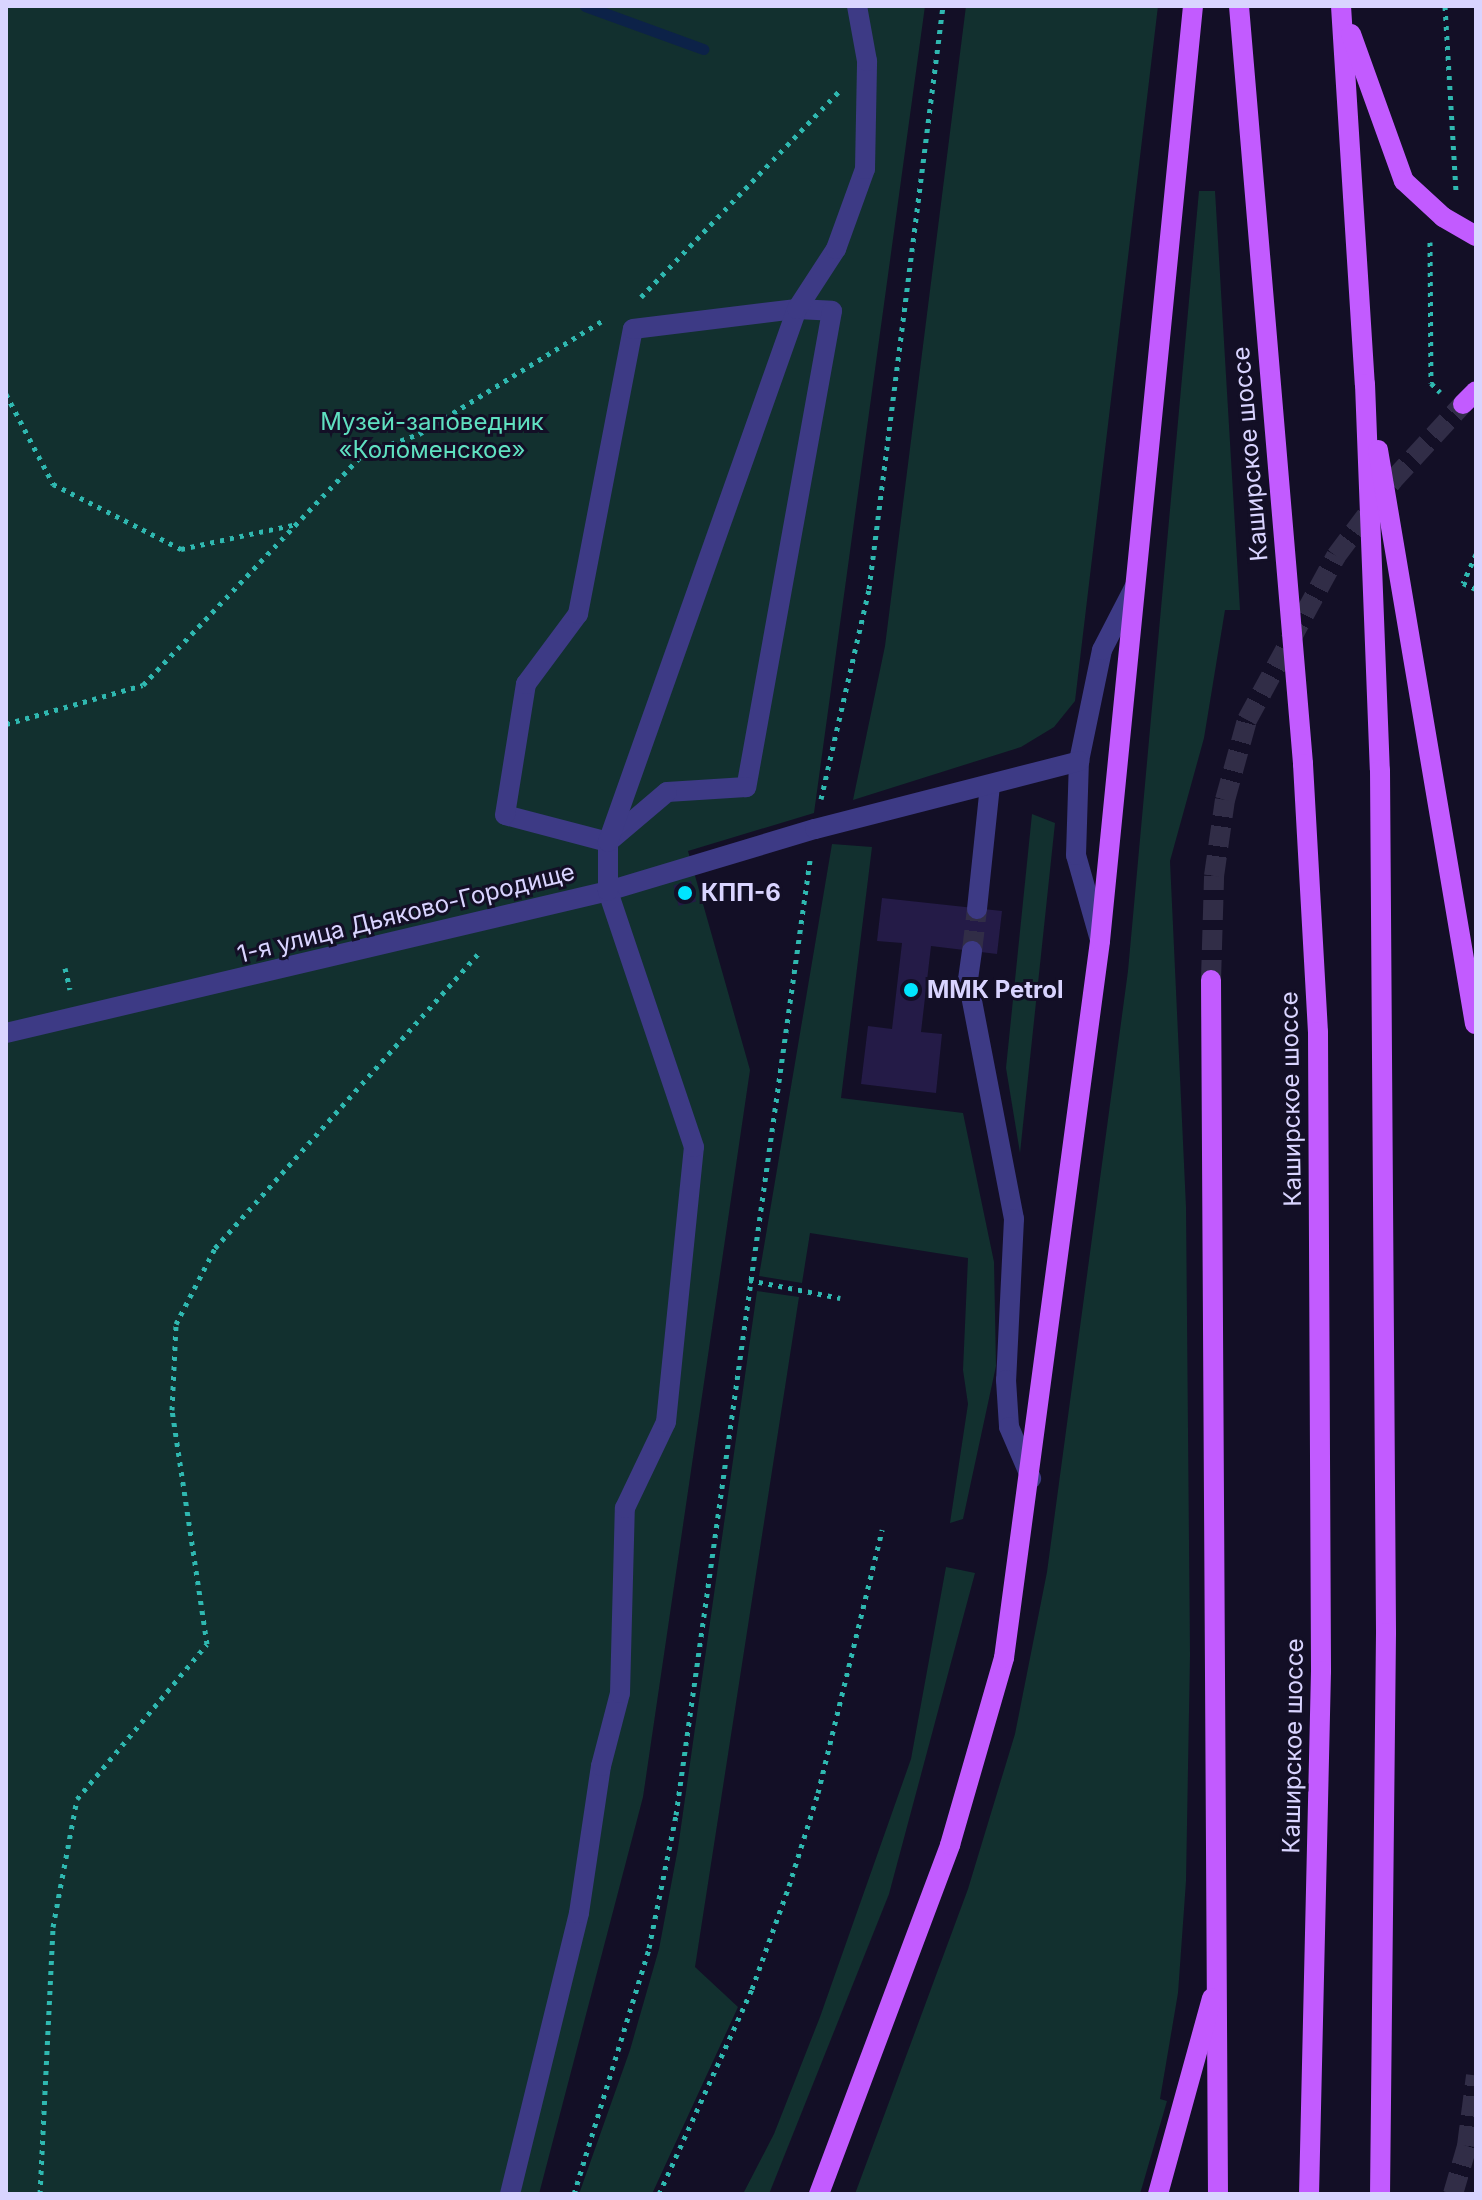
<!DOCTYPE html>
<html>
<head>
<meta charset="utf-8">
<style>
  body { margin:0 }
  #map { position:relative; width:1482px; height:2200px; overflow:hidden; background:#130f26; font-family:Inter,sans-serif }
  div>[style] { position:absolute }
  .green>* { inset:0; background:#12302f }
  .stream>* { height:11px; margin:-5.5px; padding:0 5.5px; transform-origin:5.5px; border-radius:5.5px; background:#0c2248 }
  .building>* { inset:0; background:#241b47; transform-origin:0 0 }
  .minor-tunnel>* { height:20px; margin-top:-10px; transform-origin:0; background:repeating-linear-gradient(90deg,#312d47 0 20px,transparent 0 30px) }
  .major-tunnel>* { height:20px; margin-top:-10px; transform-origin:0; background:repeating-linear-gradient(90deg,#312d47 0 20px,transparent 0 30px) }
  .path>* { height:5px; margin-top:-2.5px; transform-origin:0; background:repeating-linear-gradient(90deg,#2fb8b0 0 4px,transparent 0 10px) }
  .minor>* { height:20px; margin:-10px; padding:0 10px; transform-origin:10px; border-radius:10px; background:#3d3a85 }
  .major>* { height:20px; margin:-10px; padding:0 10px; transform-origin:10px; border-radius:10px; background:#c25bff }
  .dots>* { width:22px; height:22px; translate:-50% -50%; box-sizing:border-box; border:4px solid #130f26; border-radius:50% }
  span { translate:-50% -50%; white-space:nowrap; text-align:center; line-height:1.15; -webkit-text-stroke:6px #130f26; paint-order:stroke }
  .park-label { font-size:24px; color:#5fe0c0 }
  .street-label { font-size:24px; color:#d9d4ff }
  .poi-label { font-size:24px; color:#d9d4ff; font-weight:700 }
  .left { translate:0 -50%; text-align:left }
  .frame { position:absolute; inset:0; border:8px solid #d9d4ff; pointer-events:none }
</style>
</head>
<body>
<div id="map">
  <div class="green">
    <div style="clip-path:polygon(6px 6px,925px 6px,814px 813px,688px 851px,750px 1070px,643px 1797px,539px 2194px,6px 2194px)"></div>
    <div style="clip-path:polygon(966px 6px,1158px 6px,1075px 701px,1054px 727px,1021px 747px,853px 800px,885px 646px)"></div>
    <div style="clip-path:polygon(1199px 191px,1215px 191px,1240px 610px,1225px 610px,1204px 738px,1170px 861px,1186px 1207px,1190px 1655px,1186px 1881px,1178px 1993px,1160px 2099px,1167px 2101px,1140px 2194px,855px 2194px,968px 1889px,1015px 1734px,1047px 1572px,1128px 971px)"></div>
    <div style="clip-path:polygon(1032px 814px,1055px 823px,1020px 1153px,1006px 1068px)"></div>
    <div style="clip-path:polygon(832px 844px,872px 847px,841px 1098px,963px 1113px,994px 1262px,996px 1366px,963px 1519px,950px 1523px,968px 1404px,963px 1370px,968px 1258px,810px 1233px,802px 1283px,759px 1276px)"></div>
    <div style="clip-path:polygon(757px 1291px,799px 1297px,695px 1967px,738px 2007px,652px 2194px,579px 2194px,630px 2050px,659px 1949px,678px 1848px)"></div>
    <div style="clip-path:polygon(946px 1567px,975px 1573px,889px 1894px,769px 2194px,743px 2194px,774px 2134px,820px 2017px,911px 1759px)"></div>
  </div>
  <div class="stream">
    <div style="left:585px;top:6px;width:126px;rotate:20deg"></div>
  </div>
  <div class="building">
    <div style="left:691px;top:881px;width:21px;height:18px;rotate:76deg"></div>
    <div style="clip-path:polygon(882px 898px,1002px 911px,997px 954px,931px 946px,921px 1032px,942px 1034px,936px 1093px,861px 1084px,868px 1026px,892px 1029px,902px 943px,877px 941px)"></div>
  </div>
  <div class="minor-tunnel">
    <div style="left:972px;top:951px;width:42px;rotate:-83.2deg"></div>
  </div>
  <div class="major-tunnel">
    <div style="left:1211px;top:980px;width:104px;rotate:-88.3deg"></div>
    <div style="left:1214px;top:876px;width:77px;rotate:-81.8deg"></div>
    <div style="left:1225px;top:800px;width:83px;rotate:-74.6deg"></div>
    <div style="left:1247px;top:720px;width:187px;rotate:-61.5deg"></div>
    <div style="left:1336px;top:556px;width:95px;rotate:-53.1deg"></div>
    <div style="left:1393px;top:480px;width:103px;rotate:-47.4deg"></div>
    <div style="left:1453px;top:2194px;width:50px;rotate:-73.7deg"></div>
    <div style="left:1467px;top:2146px;width:71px;rotate:-82.7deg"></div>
  </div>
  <div class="path">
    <div style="left:1445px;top:6px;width:187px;rotate:86.6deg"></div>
    <div style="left:1430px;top:242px;width:141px;rotate:89.6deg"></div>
    <div style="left:1431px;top:383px;width:13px;rotate:45deg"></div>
    <div style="left:641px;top:297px;width:286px;rotate:-46.1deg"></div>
    <div style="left:6px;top:394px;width:102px;rotate:62.4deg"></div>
    <div style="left:53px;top:484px;width:144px;rotate:26.9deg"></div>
    <div style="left:181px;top:549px;width:119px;rotate:-12.2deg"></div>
    <div style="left:1476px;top:554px;width:32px;rotate:114deg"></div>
    <div style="left:1463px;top:583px;width:14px;rotate:25deg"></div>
    <div style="left:6px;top:724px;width:142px;rotate:-15.9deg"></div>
    <div style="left:143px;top:685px;width:319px;rotate:-46.4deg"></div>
    <div style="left:363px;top:454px;width:59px;rotate:-19.7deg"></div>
    <div style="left:419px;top:434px;width:219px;rotate:-31.7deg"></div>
    <div style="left:821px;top:799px;width:215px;rotate:-77.1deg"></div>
    <div style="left:869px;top:589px;width:588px;rotate:-82.77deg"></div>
    <div style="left:65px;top:968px;width:22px;rotate:77deg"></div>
    <div style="left:749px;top:1280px;width:93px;rotate:11.2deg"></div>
    <div style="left:40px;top:2194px;width:267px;rotate:-87.2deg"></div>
    <div style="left:53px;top:1927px;width:130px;rotate:-79.4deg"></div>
    <div style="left:77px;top:1799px;width:202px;rotate:-50deg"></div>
    <div style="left:207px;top:1644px;width:237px;rotate:-98.5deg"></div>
    <div style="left:172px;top:1410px;width:86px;rotate:-87.3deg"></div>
    <div style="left:176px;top:1324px;width:85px;rotate:-62.8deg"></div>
    <div style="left:215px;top:1248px;width:399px;rotate:-48.2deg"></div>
    <div style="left:574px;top:2194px;width:257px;rotate:-73deg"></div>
    <div style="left:649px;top:1948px;width:136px;rotate:-78.5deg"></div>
    <div style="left:676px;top:1815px;width:964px;rotate:-82.01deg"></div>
    <div style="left:659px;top:2194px;width:225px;rotate:-65.6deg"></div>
    <div style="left:752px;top:1989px;width:109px;rotate:-70.2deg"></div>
    <div style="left:789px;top:1886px;width:97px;rotate:-72.7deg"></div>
    <div style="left:818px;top:1793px;width:271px;rotate:-76.3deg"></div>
  </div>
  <div class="minor">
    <div style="left:797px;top:309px;width:35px;rotate:3deg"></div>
    <div style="left:832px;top:311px;width:484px;rotate:100.2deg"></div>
    <div style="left:746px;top:787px;width:79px;rotate:176.4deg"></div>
    <div style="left:667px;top:792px;width:77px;rotate:139.7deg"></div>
    <div style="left:608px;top:842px;width:106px;rotate:-165.3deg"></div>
    <div style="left:505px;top:815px;width:133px;rotate:-80.9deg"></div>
    <div style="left:526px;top:684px;width:87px;rotate:-53.4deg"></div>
    <div style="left:578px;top:614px;width:290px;rotate:-79.1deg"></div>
    <div style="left:633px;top:329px;width:165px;rotate:-7deg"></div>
    <div style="left:977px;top:909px;width:125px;rotate:-84deg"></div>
    <div style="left:1100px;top:940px;width:88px;rotate:-105.8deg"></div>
    <div style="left:1076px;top:855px;width:94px;rotate:-88.2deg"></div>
    <div style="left:1079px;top:761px;width:113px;rotate:-78.3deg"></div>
    <div style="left:1102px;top:650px;width:72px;rotate:-62.7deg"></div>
    <div style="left:972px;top:951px;width:29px;rotate:98deg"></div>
    <div style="left:968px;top:980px;width:243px;rotate:79.1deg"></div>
    <div style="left:1014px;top:1219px;width:161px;rotate:92.8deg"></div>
    <div style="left:1006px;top:1380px;width:47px;rotate:86.3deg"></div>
    <div style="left:1009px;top:1427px;width:56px;rotate:66.7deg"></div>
    <div style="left:6px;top:1033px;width:619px;rotate:-13.27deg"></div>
    <div style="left:608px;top:891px;width:216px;rotate:-16.7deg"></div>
    <div style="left:815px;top:829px;width:273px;rotate:-14.4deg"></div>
    <div style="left:510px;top:2194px;width:289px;rotate:-76.2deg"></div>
    <div style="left:579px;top:1913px;width:149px;rotate:-81.5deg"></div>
    <div style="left:601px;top:1766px;width:75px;rotate:-75.4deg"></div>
    <div style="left:620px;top:1693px;width:185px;rotate:-88.5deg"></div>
    <div style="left:625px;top:1508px;width:95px;rotate:-64.5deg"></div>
    <div style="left:666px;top:1422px;width:276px;rotate:-84.2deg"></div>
    <div style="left:694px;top:1147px;width:270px;rotate:-108.6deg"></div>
    <div style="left:608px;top:891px;width:49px;rotate:-90deg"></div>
    <div style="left:608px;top:842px;width:566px;rotate:-70.48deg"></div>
    <div style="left:797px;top:309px;width:72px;rotate:-57deg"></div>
    <div style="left:836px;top:249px;width:85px;rotate:-70.1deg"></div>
    <div style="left:865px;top:169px;width:108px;rotate:-88.9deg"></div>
    <div style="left:867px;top:61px;width:56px;rotate:-100.3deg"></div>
  </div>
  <div class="major">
    <div style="left:1239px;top:6px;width:761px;rotate:85.17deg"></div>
    <div style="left:1303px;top:764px;width:268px;rotate:86.8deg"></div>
    <div style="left:1318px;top:1032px;width:639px;rotate:89.73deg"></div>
    <div style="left:1321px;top:1671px;width:523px;rotate:91.31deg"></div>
    <div style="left:1341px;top:6px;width:379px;rotate:86.4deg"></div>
    <div style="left:1365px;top:384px;width:386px;rotate:87.8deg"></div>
    <div style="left:1380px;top:770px;width:863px;rotate:89.6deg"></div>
    <div style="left:1386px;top:1633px;width:561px;rotate:90.61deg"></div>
    <div style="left:1351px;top:34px;width:156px;rotate:70.2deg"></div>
    <div style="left:1404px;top:181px;width:53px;rotate:42.7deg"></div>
    <div style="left:1443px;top:217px;width:38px;rotate:30deg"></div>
    <div style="left:1463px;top:404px;width:18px;rotate:-45deg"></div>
    <div style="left:1378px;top:450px;width:582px;rotate:80.41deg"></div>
    <div style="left:1211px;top:980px;width:1214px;rotate:89.67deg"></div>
    <div style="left:819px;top:2194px;width:373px;rotate:-69.4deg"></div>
    <div style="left:950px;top:1845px;width:195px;rotate:-73.9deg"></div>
    <div style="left:1004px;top:1658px;width:723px;rotate:-82.37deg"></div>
    <div style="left:1100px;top:941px;width:940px;rotate:-84.32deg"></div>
    <div style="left:1158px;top:2194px;width:203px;rotate:-74.6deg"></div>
  </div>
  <div class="dots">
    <div style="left:685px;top:893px;background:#00e5ff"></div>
    <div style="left:911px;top:990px;background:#00e5ff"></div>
  </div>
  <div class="park-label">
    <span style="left:432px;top:436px">Музей-заповедник<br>«Коломенское»</span>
  </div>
  <div class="street-label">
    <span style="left:1250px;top:454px;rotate:-95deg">Каширское шоссе</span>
    <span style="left:406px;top:913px;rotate:-14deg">1-я улица Дьяково-Городище</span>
    <span style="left:1291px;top:1099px;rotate:-91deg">Каширское шоссе</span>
    <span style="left:1293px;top:1746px;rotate:-89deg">Каширское шоссе</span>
  </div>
  <div class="poi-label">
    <span class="left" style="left:701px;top:893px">КПП-6</span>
    <span class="left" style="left:927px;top:990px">ММК Petrol</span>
  </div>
  <div class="frame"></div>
</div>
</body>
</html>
